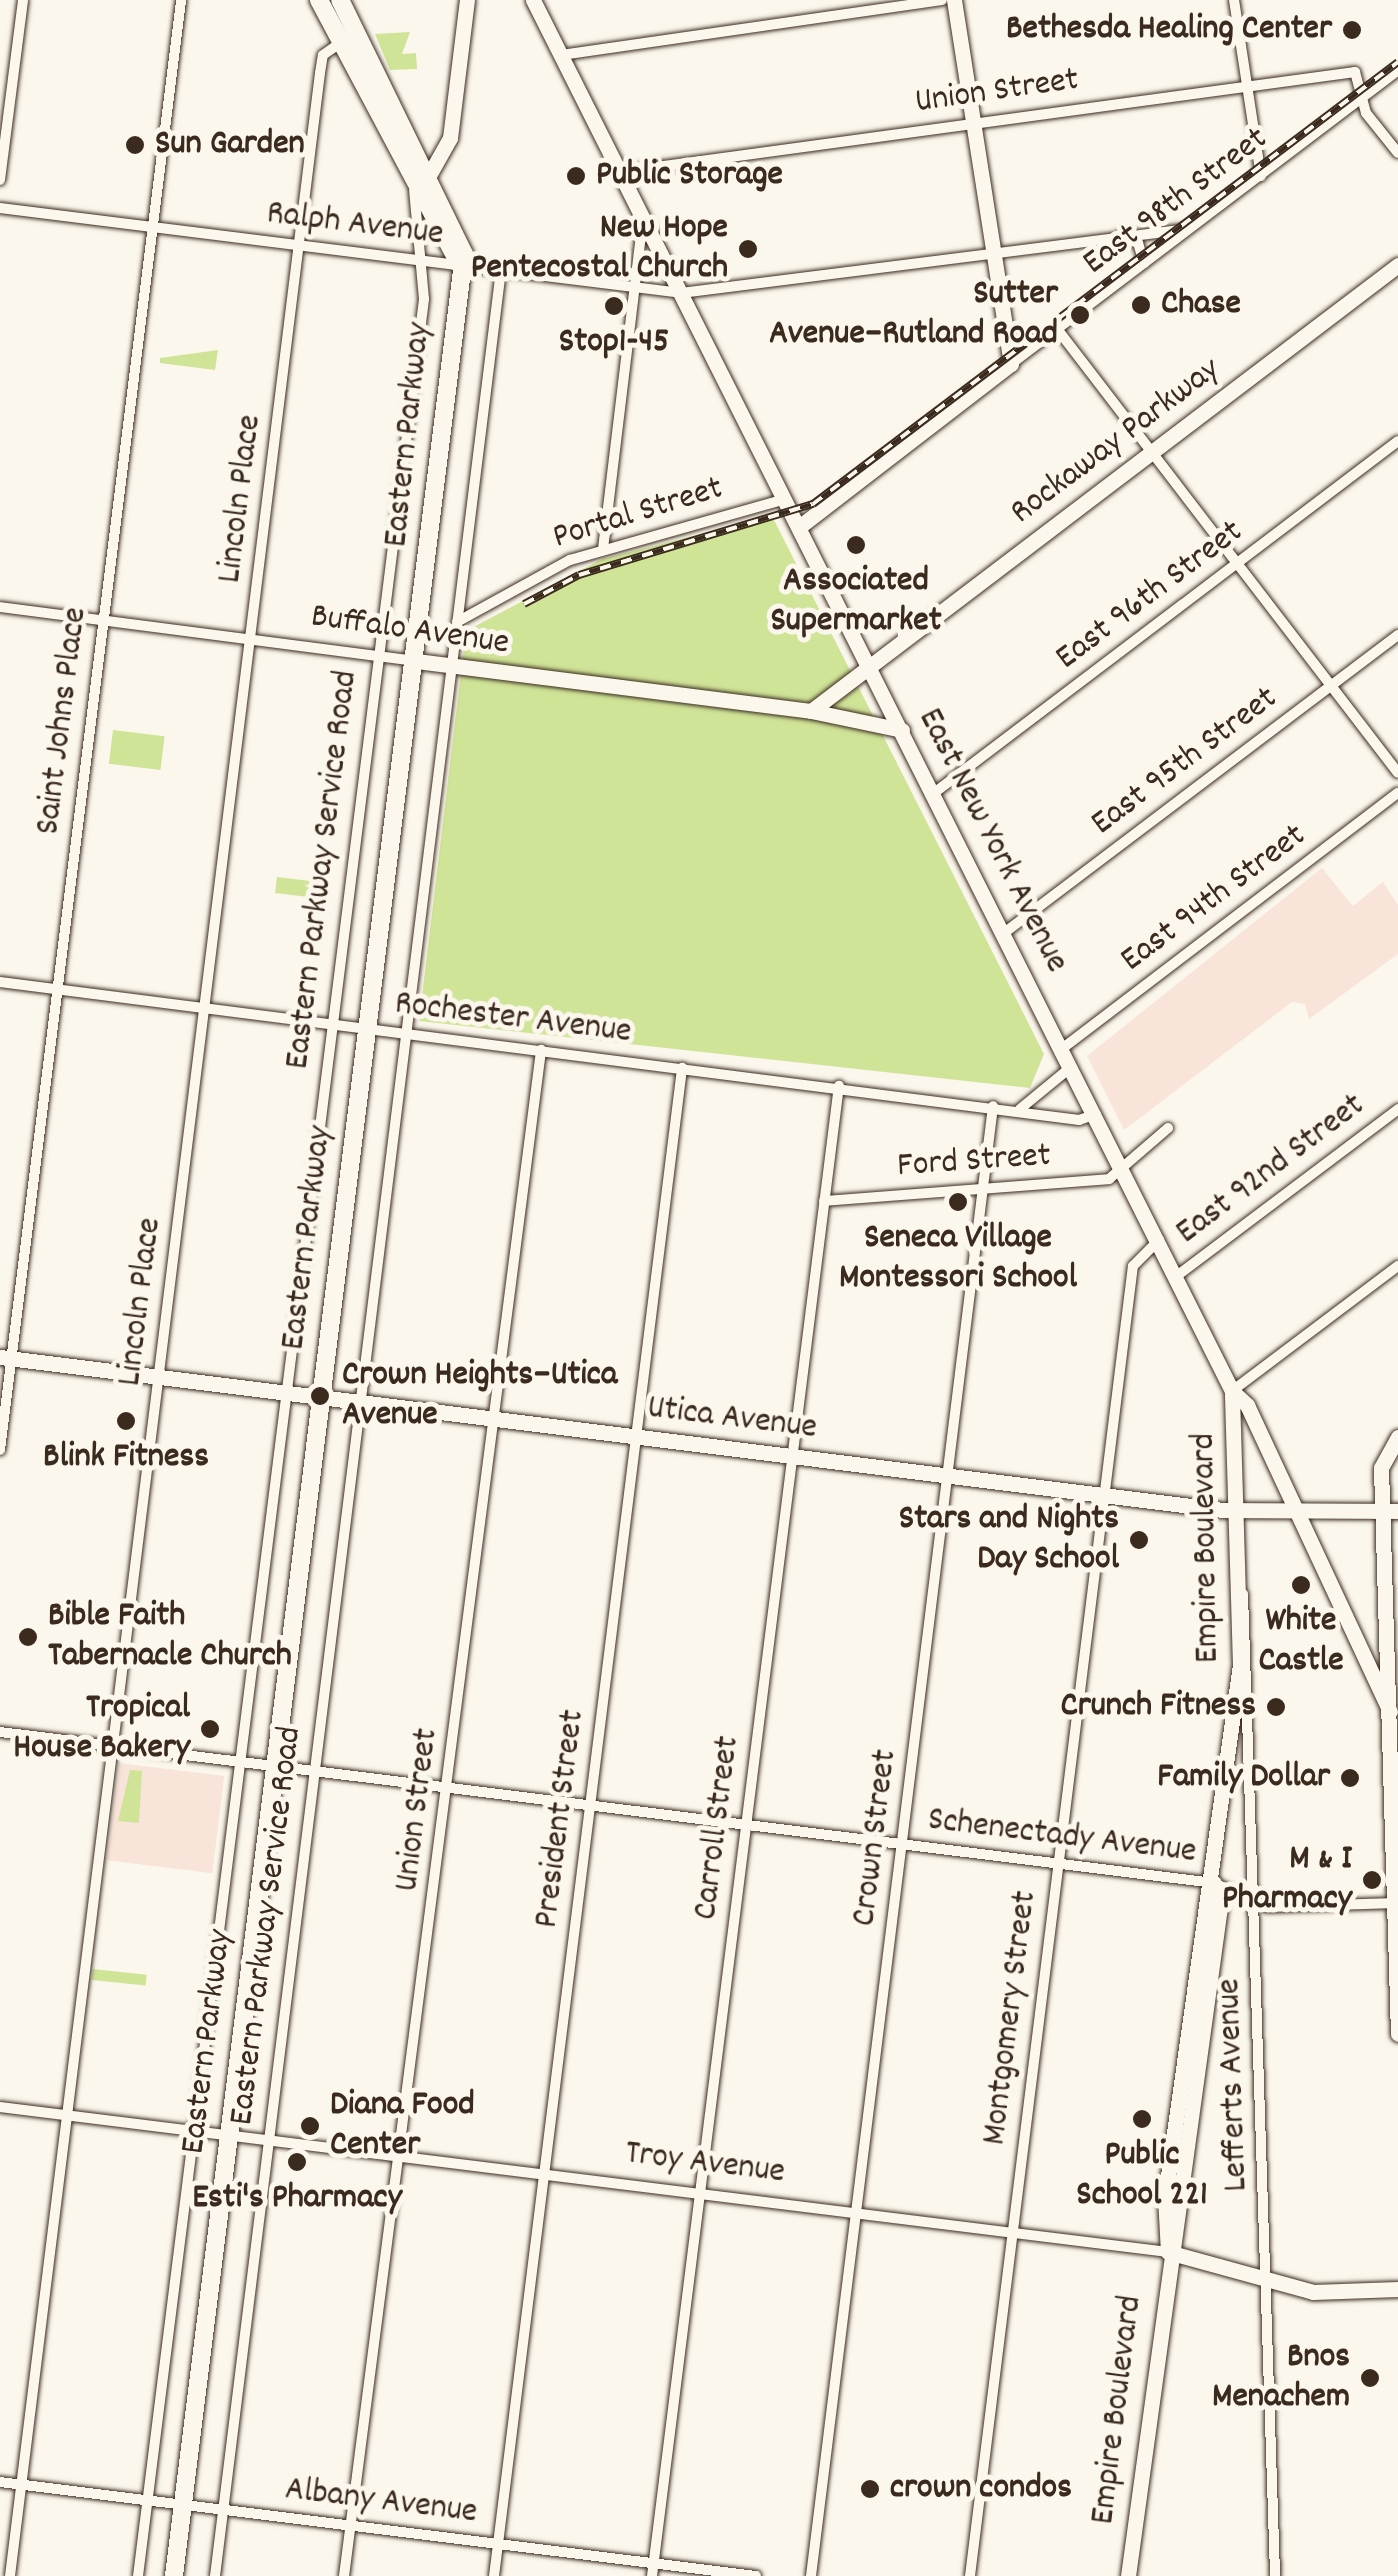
<!DOCTYPE html>
<html>
<head>
<meta charset="utf-8">
<style>
  body { margin:0 }
  #map { position:relative; width:1398px; height:2576px; overflow:hidden; background:#fbf7ec; font-family:Dekko,sans-serif }
  div>[style] { position:absolute }
  .built>* { inset:0; background:#f8e4d9; transform-origin:0 0 }
  .green>* { inset:0; background:#d0e498; transform-origin:0 0 }
  .roads { filter:drop-shadow(0 0 2px #3b2a1e) drop-shadow(0 0 2px #3b2a1e) }
  .street>* { height:10px; margin:-5px; padding:0 5px; transform-origin:5px; border-radius:5px; background:#fbf7ec }
  .secondary>* { height:15px; margin:-7.5px; padding:0 7.5px; transform-origin:7.5px; border-radius:7.5px; background:#fbf7ec }
  .primary>* { height:18px; margin:-9px; padding:0 9px; transform-origin:9px; border-radius:9px; background:#fbf7ec }
  .rail>* { height:8px; margin-top:-4px; transform-origin:0; background:repeating-linear-gradient(90deg,#fbf7ec 0 11px,#3b2a1e 0 22px); box-sizing:border-box; border-block:2px solid #3b2a1e }
  .dots>* { width:28px; height:28px; translate:-50% -50%; box-sizing:border-box; border:5px solid #fbf7ec; border-radius:50% }
  span { translate:-50% -50%; white-space:nowrap; text-align:center; line-height:1.15; -webkit-text-stroke:10px #fbf7ec; paint-order:stroke }
  .poi-label { font-size:35px; color:#3b2a1e; font-weight:700 }
  .right { translate:-100% -50%; text-align:right }
  .left { translate:0 -50%; text-align:left }
  .street-label { font-size:35px; color:#3b2a1e }
</style>
</head>
<body>
<div id="map">
  <div class="built">
    <div style="clip-path:polygon(1322px 868px,1353px 906px,1383px 882px,1398px 905px,1398px 954px,1309px 1019px,1305px 1004px,1292px 1002px,1124px 1130px,1087px 1056px)"></div>
    <div style="left:119px;top:1763px;width:106px;height:98px;rotate:7deg"></div>
  </div>
  <div class="green">
    <div style="clip-path:polygon(410px 32px,402px 54px,416px 53px,417px 69px,390px 70px,375px 34px)"></div>
    <div style="clip-path:polygon(218px 350px,215px 370px,160px 363px,160px 358px)"></div>
    <div style="clip-path:polygon(772px 516px,1044px 1054px,1030px 1088px,419px 1021px,466px 631px,602px 559px)"></div>
    <div style="left:113px;top:730px;width:52px;height:34px;rotate:7deg"></div>
    <div style="left:277px;top:877px;width:46px;height:16px;rotate:7deg"></div>
    <div style="clip-path:polygon(130px 1770px,142px 1771px,139px 1823px,118px 1821px)"></div>
    <div style="left:93px;top:1969px;width:54px;height:11px;rotate:6deg"></div>
  </div>
  <div class="roads">
    <div class="street">
      <div style="left:1234px;top:0;width:178px;rotate:81.3deg"></div>
      <div style="left:561px;top:55px;width:385px;rotate:-8.2deg"></div>
      <div style="left:620px;top:172px;width:742px;rotate:-7.75deg"></div>
      <div style="left:1355px;top:72px;width:42px;rotate:75deg"></div>
      <div style="left:1366px;top:113px;width:51px;rotate:51.3deg"></div>
      <div style="left:0;top:180px;width:181px;rotate:-82.7deg"></div>
      <div style="left:0;top:208px;width:686px;rotate:7.11deg"></div>
      <div style="left:681px;top:293px;width:511px;rotate:-7.19deg"></div>
      <div style="left:1121px;top:235px;width:19px;rotate:25deg"></div>
      <div style="left:1138px;top:243px;width:21px;rotate:73deg"></div>
      <div style="left:1058px;top:330px;width:558px;rotate:52.49deg"></div>
      <div style="left:1011px;top:364px;width:486px;rotate:-37.2deg"></div>
      <div style="left:603px;top:549px;width:332px;rotate:-83.1deg"></div>
      <div style="left:0;top:607px;width:418px;rotate:7.4deg"></div>
      <div style="left:457px;top:622px;width:129px;rotate:-28.8deg"></div>
      <div style="left:570px;top:560px;width:224px;rotate:-15.8deg"></div>
      <div style="left:934px;top:793px;width:582px;rotate:-37.18deg"></div>
      <div style="left:1004px;top:933px;width:494px;rotate:-37.1deg"></div>
      <div style="left:0;top:982px;width:1088px;rotate:7.29deg"></div>
      <div style="left:1079px;top:1120px;width:18px;rotate:-19deg"></div>
      <div style="left:1063px;top:1048px;width:421px;rotate:-37.3deg"></div>
      <div style="left:1020px;top:1109px;width:66px;rotate:-39.5deg"></div>
      <div style="left:824px;top:1201px;width:286px;rotate:-4.4deg"></div>
      <div style="left:1109px;top:1179px;width:78px;rotate:-40.8deg"></div>
      <div style="left:1178px;top:1275px;width:276px;rotate:-37deg"></div>
      <div style="left:1232px;top:1391px;width:208px;rotate:-37deg"></div>
      <div style="left:0;top:1450px;width:1461px;rotate:-82.88deg"></div>
      <div style="left:1243px;top:1594px;width:983px;rotate:88.13deg"></div>
      <div style="left:0;top:1732px;width:1223px;rotate:7.09deg"></div>
      <div style="left:1214px;top:1883px;width:58px;rotate:24.4deg"></div>
      <div style="left:1267px;top:1907px;width:130px;rotate:-1.8deg"></div>
      <div style="left:0;top:2107px;width:1177px;rotate:7.08deg"></div>
      <div style="left:0;top:2482px;width:762px;rotate:7.09deg"></div>
      <div style="left:10px;top:2576px;width:2522px;rotate:-82.94deg"></div>
      <div style="left:320px;top:73px;width:18px;rotate:-81deg"></div>
      <div style="left:323px;top:55px;width:19px;rotate:-35deg"></div>
      <div style="left:138px;top:2576px;width:2295px;rotate:-82.84deg"></div>
      <div style="left:424px;top:299px;width:109px;rotate:-95.2deg"></div>
      <div style="left:215px;top:2576px;width:2323px;rotate:-82.93deg"></div>
      <div style="left:344px;top:2576px;width:1539px;rotate:-82.64deg"></div>
      <div style="left:494px;top:2576px;width:1520px;rotate:-82.89deg"></div>
      <div style="left:652px;top:2576px;width:1502px;rotate:-82.85deg"></div>
      <div style="left:811px;top:2576px;width:1481px;rotate:-82.94deg"></div>
      <div style="left:970px;top:2576px;width:1320px;rotate:-82.91deg"></div>
      <div style="left:1133px;top:1266px;width:37px;rotate:-45deg"></div>
    </div>
    <div class="secondary">
      <div style="left:533px;top:0;width:1557px;rotate:63.32deg"></div>
      <div style="left:1232px;top:1391px;width:21px;rotate:43deg"></div>
      <div style="left:1247px;top:1405px;width:338px;rotate:65deg"></div>
      <div style="left:428px;top:177px;width:45px;rotate:-60.6deg"></div>
      <div style="left:450px;top:138px;width:139px;rotate:-83deg"></div>
      <div style="left:799px;top:527px;width:267px;rotate:-37.6deg"></div>
      <div style="left:1011px;top:364px;width:368px;rotate:-98.9deg"></div>
      <div style="left:416px;top:661px;width:398px;rotate:7.2deg"></div>
      <div style="left:811px;top:711px;width:737px;rotate:-37.23deg"></div>
      <div style="left:811px;top:711px;width:93px;rotate:11.8deg"></div>
      <div style="left:0;top:1357px;width:1233px;rotate:7.13deg"></div>
      <div style="left:1223px;top:1510px;width:175px;rotate:0.3deg"></div>
      <div style="left:1398px;top:1437px;width:35px;rotate:119deg"></div>
      <div style="left:1381px;top:1468px;width:566px;rotate:88.28deg"></div>
      <div style="left:1168px;top:2252px;width:55px;rotate:-93.1deg"></div>
      <div style="left:1165px;top:2197px;width:537px;rotate:-81.98deg"></div>
      <div style="left:1240px;top:1665px;width:274px;rotate:-91.7deg"></div>
      <div style="left:1168px;top:2252px;width:150px;rotate:15.4deg"></div>
      <div style="left:1313px;top:2292px;width:85px;rotate:-2deg"></div>
      <div style="left:1128px;top:2576px;width:675px;rotate:-82.17deg"></div>
      <div style="left:1220px;top:1907px;width:25px;rotate:-104deg"></div>
    </div>
    <div class="primary">
      <div style="left:319px;top:0;width:300px;rotate:62deg"></div>
      <div style="left:174px;top:2576px;width:2340px;rotate:-82.88deg"></div>
      <div style="left:464px;top:254px;width:283px;rotate:-116deg"></div>
    </div>
  </div>
  <div class="rail">
    <div style="left:524px;top:604px;width:62px;rotate:-27.8deg"></div>
    <div style="left:579px;top:575px;width:245px;rotate:-16.9deg"></div>
    <div style="left:813px;top:504px;width:733px;rotate:-37.07deg"></div>
  </div>
  <div class="dots">
    <div style="left:1352px;top:30px;background:#3b2a1e"></div>
    <div style="left:135px;top:145px;background:#3b2a1e"></div>
    <div style="left:576px;top:176px;background:#3b2a1e"></div>
    <div style="left:748px;top:249px;background:#3b2a1e"></div>
    <div style="left:1141px;top:305px;background:#3b2a1e"></div>
    <div style="left:614px;top:306px;background:#3b2a1e"></div>
    <div style="left:1080px;top:315px;background:#3b2a1e"></div>
    <div style="left:856px;top:545px;background:#3b2a1e"></div>
    <div style="left:958px;top:1202px;background:#3b2a1e"></div>
    <div style="left:320px;top:1396px;background:#3b2a1e"></div>
    <div style="left:126px;top:1421px;background:#3b2a1e"></div>
    <div style="left:1139px;top:1540px;background:#3b2a1e"></div>
    <div style="left:1301px;top:1585px;background:#3b2a1e"></div>
    <div style="left:28px;top:1637px;background:#3b2a1e"></div>
    <div style="left:1276px;top:1707px;background:#3b2a1e"></div>
    <div style="left:210px;top:1729px;background:#3b2a1e"></div>
    <div style="left:1350px;top:1778px;background:#3b2a1e"></div>
    <div style="left:1372px;top:1880px;background:#3b2a1e"></div>
    <div style="left:1142px;top:2119px;background:#3b2a1e"></div>
    <div style="left:310px;top:2126px;background:#3b2a1e"></div>
    <div style="left:297px;top:2162px;background:#3b2a1e"></div>
    <div style="left:1370px;top:2378px;background:#3b2a1e"></div>
    <div style="left:870px;top:2489px;background:#3b2a1e"></div>
  </div>
  <div class="poi-label">
    <span class="right" style="left:1332px;top:30px">Bethesda Healing Center</span>
    <span class="left" style="left:155px;top:145px">Sun Garden</span>
    <span class="left" style="left:596px;top:176px">Public Storage</span>
    <span class="right" style="left:728px;top:249px">New Hope<br>Pentecostal Church</span>
    <span class="right" style="left:1058px;top:315px">Sutter<br>Avenue–Rutland Road</span>
    <span class="left" style="left:1161px;top:305px">Chase</span>
    <span style="left:614px;top:343px">Stop1-45</span>
    <span style="left:856px;top:602px">Associated<br>Supermarket</span>
    <span style="left:958px;top:1259px">Seneca Village<br>Montessori School</span>
    <span class="left" style="left:342px;top:1396px">Crown Heights–Utica<br>Avenue</span>
    <span style="left:126px;top:1458px">Blink Fitness</span>
    <span class="right" style="left:1119px;top:1540px">Stars and Nights<br>Day School</span>
    <span class="left" style="left:48px;top:1637px">Bible Faith<br>Tabernacle Church</span>
    <span style="left:1301px;top:1642px">White<br>Castle</span>
    <span class="right" style="left:1256px;top:1707px">Crunch Fitness</span>
    <span class="right" style="left:190px;top:1729px">Tropical<br>House Bakery</span>
    <span class="right" style="left:1330px;top:1778px">Family Dollar</span>
    <span class="right" style="left:1352px;top:1880px">M &amp; I<br>Pharmacy</span>
    <span class="left" style="left:330px;top:2126px">Diana Food<br>Center</span>
    <span style="left:1142px;top:2176px">Public<br>School 221</span>
    <span style="left:297px;top:2199px">Esti's Pharmacy</span>
    <span class="right" style="left:1350px;top:2378px">Bnos<br>Menachem</span>
    <span class="left" style="left:890px;top:2489px">crown condos</span>
  </div>
  <div class="street-label">
    <span style="left:997px;top:92px;rotate:-8deg">Union Street</span>
    <span style="left:1176px;top:202px;rotate:-37deg">East 98th Street</span>
    <span style="left:355px;top:225px;rotate:7deg">Ralph Avenue</span>
    <span style="left:409px;top:435px;rotate:-84deg">Eastern Parkway</span>
    <span style="left:1116px;top:442px;rotate:-37deg">Rockaway Parkway</span>
    <span style="left:241px;top:499px;rotate:-83deg">Lincoln Place</span>
    <span style="left:638px;top:514px;rotate:-17deg">Portal Street</span>
    <span style="left:1150px;top:596px;rotate:-37deg">East 96th Street</span>
    <span style="left:410px;top:631px;rotate:8deg">Buffalo Avenue</span>
    <span style="left:63px;top:721px;rotate:-83deg">Saint Johns Place</span>
    <span style="left:1185px;top:762px;rotate:-37deg">East 95th Street</span>
    <span style="left:992px;top:841px;rotate:63deg">East New York Avenue</span>
    <span style="left:323px;top:870px;rotate:-83deg">Eastern Parkway Service Road</span>
    <span style="left:1214px;top:899px;rotate:-37deg">East 94th Street</span>
    <span style="left:513px;top:1019px;rotate:7deg">Rochester Avenue</span>
    <span style="left:974px;top:1162px;rotate:-4deg">Ford Street</span>
    <span style="left:1271px;top:1170px;rotate:-37deg">East 92nd Street</span>
    <span style="left:308px;top:1238px;rotate:-83deg">Eastern Parkway</span>
    <span style="left:141px;top:1302px;rotate:-83deg">Lincoln Place</span>
    <span style="left:732px;top:1419px;rotate:7deg">Utica Avenue</span>
    <span style="left:1207px;top:1548px;rotate:-91deg">Empire Boulevard</span>
    <span style="left:418px;top:1810px;rotate:-83deg">Union Street</span>
    <span style="left:561px;top:1819px;rotate:-83deg">President Street</span>
    <span style="left:718px;top:1828px;rotate:-83deg">Carroll Street</span>
    <span style="left:1062px;top:1837px;rotate:7deg">Schenectady Avenue</span>
    <span style="left:876px;top:1838px;rotate:-83deg">Crown Street</span>
    <span style="left:267px;top:1926px;rotate:-83deg">Eastern Parkway Service Road</span>
    <span style="left:1011px;top:2018px;rotate:-83deg">Montgomery Street</span>
    <span style="left:208px;top:2042px;rotate:-83deg">Eastern Parkway</span>
    <span style="left:1234px;top:2085px;rotate:-92deg">Lefferts Avenue</span>
    <span style="left:705px;top:2164px;rotate:7deg">Troy Avenue</span>
    <span style="left:1118px;top:2410px;rotate:-83deg">Empire Boulevard</span>
    <span style="left:381px;top:2502px;rotate:7deg">Albany Avenue</span>
  </div>
</div>
</body>
</html>
